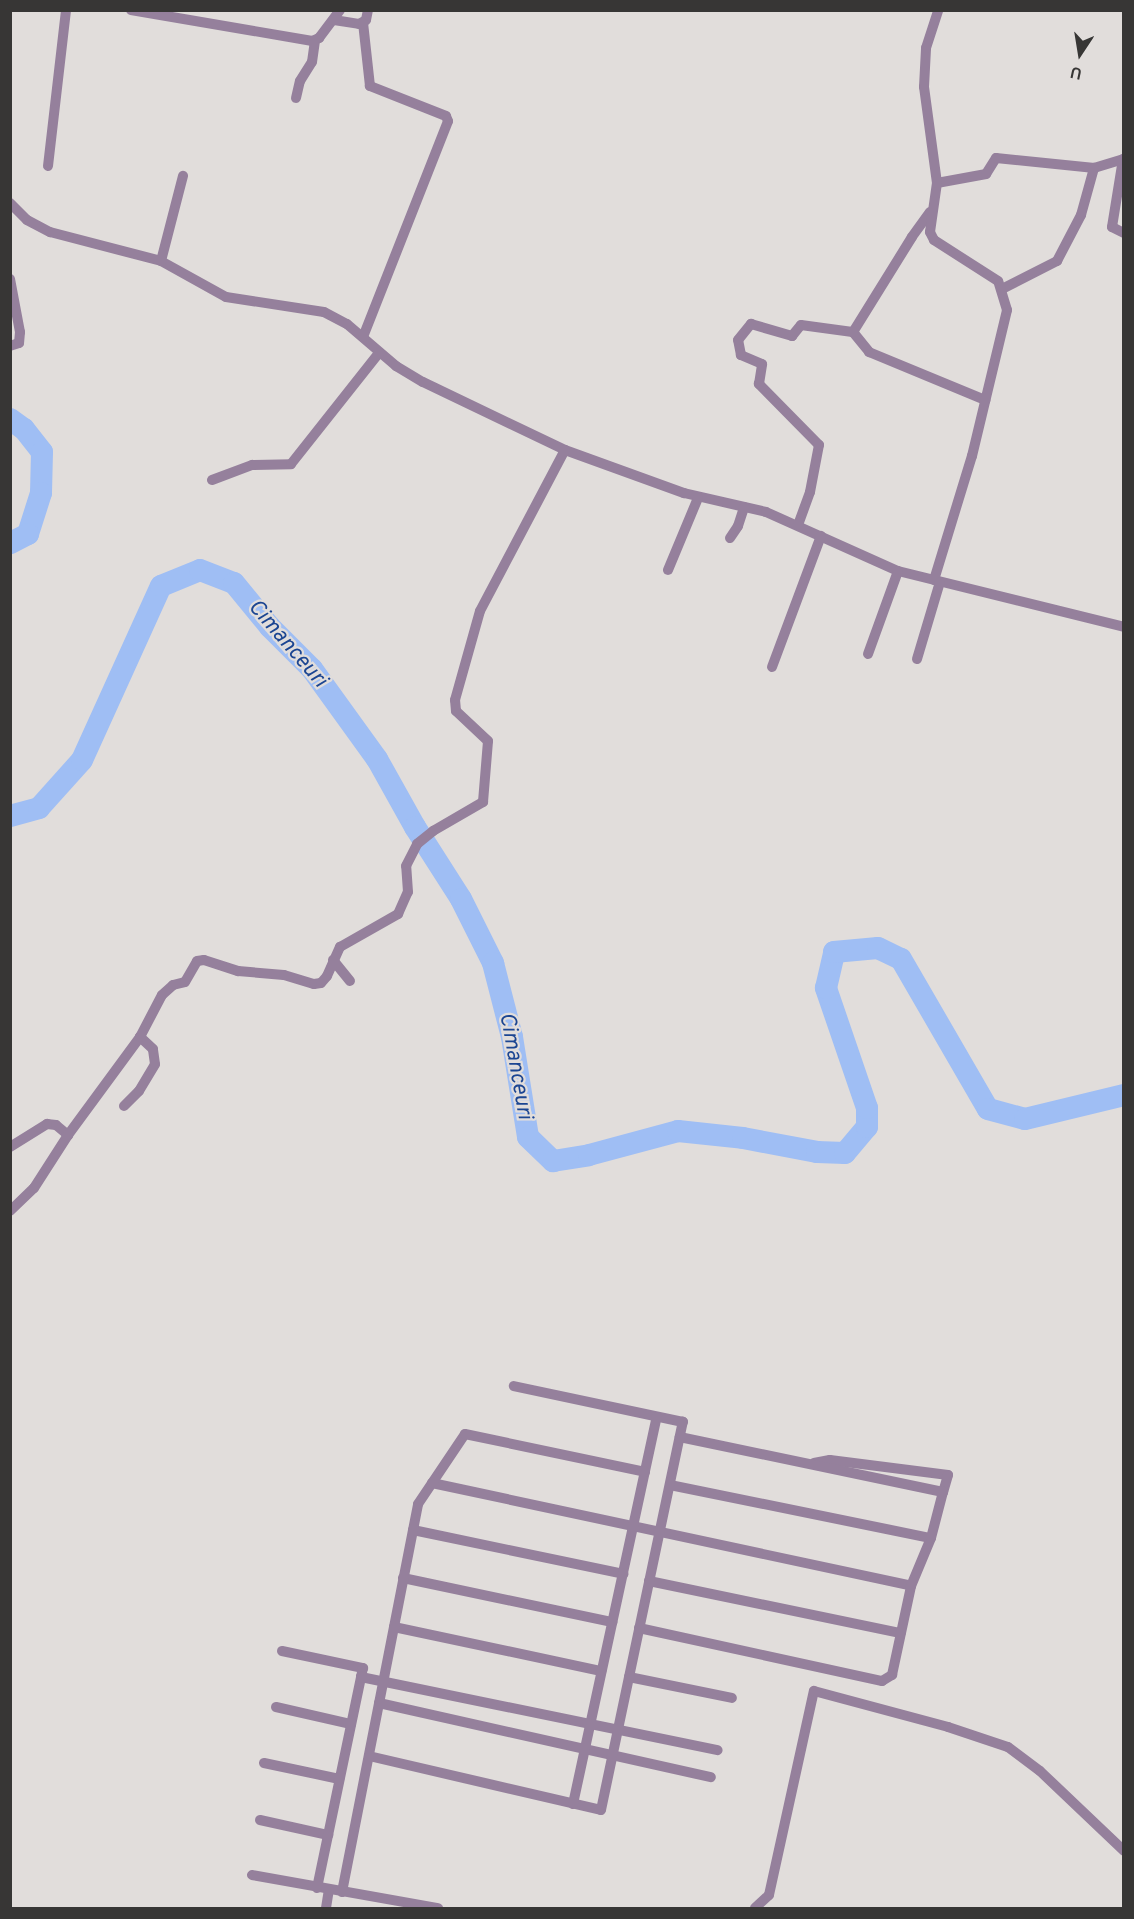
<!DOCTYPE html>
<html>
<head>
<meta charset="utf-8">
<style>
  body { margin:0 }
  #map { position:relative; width:1134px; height:1919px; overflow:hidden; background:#e1dddb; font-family:Overpass,sans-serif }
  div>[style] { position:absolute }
  .river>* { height:22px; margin:-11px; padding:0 11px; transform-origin:11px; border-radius:11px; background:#9fbef4 }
  .street>* { height:10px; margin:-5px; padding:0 5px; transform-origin:5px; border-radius:5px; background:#95809c }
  span { translate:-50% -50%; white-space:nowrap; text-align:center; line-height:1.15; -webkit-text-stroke:4.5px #e1dddb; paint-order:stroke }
  .water-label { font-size:22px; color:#1b4592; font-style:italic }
  .frame { position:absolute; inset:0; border:12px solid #373635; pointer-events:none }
  .north { position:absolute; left:1050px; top:24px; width:60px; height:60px; -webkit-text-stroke:4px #e1dddb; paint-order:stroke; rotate:192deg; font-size:16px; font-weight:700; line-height:24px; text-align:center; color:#373635 }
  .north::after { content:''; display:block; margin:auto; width:21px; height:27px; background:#373635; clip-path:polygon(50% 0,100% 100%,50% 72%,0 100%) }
</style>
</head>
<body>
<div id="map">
  <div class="river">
    <div style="left:10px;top:419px;width:17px;rotate:36deg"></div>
    <div style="left:24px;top:429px;width:29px;rotate:52deg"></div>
    <div style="left:42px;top:452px;width:41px;rotate:91.4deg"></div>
    <div style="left:41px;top:493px;width:43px;rotate:107.6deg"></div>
    <div style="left:28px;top:534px;width:20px;rotate:153deg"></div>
    <div style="left:10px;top:816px;width:30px;rotate:-15deg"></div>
    <div style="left:39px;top:808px;width:64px;rotate:-48.1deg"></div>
    <div style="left:82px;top:760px;width:191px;rotate:-65.6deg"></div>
    <div style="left:161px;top:586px;width:42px;rotate:-22.3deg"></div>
    <div style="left:200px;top:570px;width:36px;rotate:21deg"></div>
    <div style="left:234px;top:583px;width:57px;rotate:50.7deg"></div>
    <div style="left:270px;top:627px;width:59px;rotate:45deg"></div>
    <div style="left:312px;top:669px;width:111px;rotate:54.2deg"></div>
    <div style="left:377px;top:759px;width:78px;rotate:60.8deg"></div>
    <div style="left:415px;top:827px;width:85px;rotate:57.4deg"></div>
    <div style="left:461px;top:899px;width:72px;rotate:63.4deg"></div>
    <div style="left:493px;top:963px;width:76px;rotate:75.6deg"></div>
    <div style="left:512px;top:1037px;width:101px;rotate:80.9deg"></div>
    <div style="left:528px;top:1137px;width:35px;rotate:44deg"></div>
    <div style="left:553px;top:1161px;width:36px;rotate:-9deg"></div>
    <div style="left:589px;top:1155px;width:92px;rotate:-15.1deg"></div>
    <div style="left:678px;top:1131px;width:65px;rotate:6.1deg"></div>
    <div style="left:743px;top:1138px;width:75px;rotate:10.7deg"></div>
    <div style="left:817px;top:1152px;width:28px;rotate:2deg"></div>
    <div style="left:845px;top:1153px;width:34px;rotate:-50deg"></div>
    <div style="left:867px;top:1127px;width:19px;rotate:-90deg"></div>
    <div style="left:867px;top:1108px;width:127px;rotate:-108.9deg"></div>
    <div style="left:826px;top:988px;width:37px;rotate:-77deg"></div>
    <div style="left:834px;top:952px;width:44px;rotate:-5.2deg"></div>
    <div style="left:878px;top:948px;width:25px;rotate:26deg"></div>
    <div style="left:901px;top:959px;width:173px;rotate:59.9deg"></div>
    <div style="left:988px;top:1109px;width:38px;rotate:15deg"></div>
    <div style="left:1025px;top:1119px;width:102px;rotate:-13.6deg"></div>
  </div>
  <div class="street">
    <div style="left:131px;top:10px;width:184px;rotate:9.7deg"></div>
    <div style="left:312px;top:41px;width:8px;rotate:-23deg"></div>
    <div style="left:319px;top:38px;width:35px;rotate:-53deg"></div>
    <div style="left:334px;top:20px;width:25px;rotate:9deg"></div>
    <div style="left:359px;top:24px;width:8px;rotate:-30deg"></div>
    <div style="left:366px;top:20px;width:10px;rotate:-79deg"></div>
    <div style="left:296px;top:98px;width:17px;rotate:-77deg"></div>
    <div style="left:300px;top:81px;width:22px;rotate:-58deg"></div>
    <div style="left:312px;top:62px;width:21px;rotate:-82deg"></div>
    <div style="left:1123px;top:159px;width:69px;rotate:99.2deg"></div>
    <div style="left:1112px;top:227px;width:13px;rotate:27deg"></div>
    <div style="left:48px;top:166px;width:157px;rotate:-83.4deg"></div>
    <div style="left:937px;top:183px;width:50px;rotate:-10.4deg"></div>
    <div style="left:986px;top:174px;width:19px;rotate:-58deg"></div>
    <div style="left:996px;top:158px;width:99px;rotate:5.8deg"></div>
    <div style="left:1094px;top:168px;width:31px;rotate:-17deg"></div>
    <div style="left:10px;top:203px;width:24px;rotate:45deg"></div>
    <div style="left:27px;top:220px;width:26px;rotate:28deg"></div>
    <div style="left:50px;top:232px;width:115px;rotate:14.6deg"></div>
    <div style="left:161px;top:261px;width:74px;rotate:29deg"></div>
    <div style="left:226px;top:297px;width:99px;rotate:8.7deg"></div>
    <div style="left:324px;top:312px;width:26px;rotate:28deg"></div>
    <div style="left:347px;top:324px;width:65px;rotate:40.6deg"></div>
    <div style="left:396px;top:366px;width:31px;rotate:31deg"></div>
    <div style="left:423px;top:382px;width:157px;rotate:25.6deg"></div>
    <div style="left:565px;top:450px;width:127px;rotate:19.9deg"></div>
    <div style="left:684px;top:493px;width:84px;rotate:13deg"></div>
    <div style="left:766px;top:512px;width:145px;rotate:24.1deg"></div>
    <div style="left:898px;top:571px;width:233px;rotate:13.9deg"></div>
    <div style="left:930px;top:212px;width:31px;rotate:126deg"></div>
    <div style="left:912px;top:237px;width:112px;rotate:121.8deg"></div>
    <div style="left:853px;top:332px;width:26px;rotate:51deg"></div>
    <div style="left:869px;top:352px;width:126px;rotate:22.5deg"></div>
    <div style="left:161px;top:261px;width:88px;rotate:-75.5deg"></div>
    <div style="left:10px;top:279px;width:54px;rotate:79.3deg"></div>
    <div style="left:20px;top:332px;width:11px;rotate:95deg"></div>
    <div style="left:19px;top:343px;width:9px;rotate:162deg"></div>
    <div style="left:1002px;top:289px;width:62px;rotate:-27deg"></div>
    <div style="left:1057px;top:261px;width:52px;rotate:-62.4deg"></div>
    <div style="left:1081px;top:215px;width:49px;rotate:-74.5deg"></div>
    <div style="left:363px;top:337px;width:232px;rotate:-68.5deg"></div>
    <div style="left:448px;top:121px;width:5px;rotate:-112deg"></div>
    <div style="left:446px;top:116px;width:82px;rotate:-158.5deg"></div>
    <div style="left:370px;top:86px;width:63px;rotate:-96.3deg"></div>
    <div style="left:212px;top:480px;width:43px;rotate:-20.6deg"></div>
    <div style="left:252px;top:465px;width:39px;rotate:-1deg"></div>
    <div style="left:291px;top:464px;width:142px;rotate:-51.6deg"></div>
    <div style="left:798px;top:525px;width:35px;rotate:-70deg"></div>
    <div style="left:810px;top:492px;width:48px;rotate:-79.2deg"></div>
    <div style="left:819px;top:445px;width:86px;rotate:-134.5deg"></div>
    <div style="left:759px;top:384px;width:20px;rotate:-81deg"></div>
    <div style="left:762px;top:364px;width:23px;rotate:-157deg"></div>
    <div style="left:741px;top:355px;width:15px;rotate:-101deg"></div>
    <div style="left:738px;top:340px;width:21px;rotate:-51deg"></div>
    <div style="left:751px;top:324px;width:43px;rotate:16.3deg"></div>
    <div style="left:792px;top:336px;width:14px;rotate:-51deg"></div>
    <div style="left:801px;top:325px;width:52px;rotate:7.7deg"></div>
    <div style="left:730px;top:538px;width:14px;rotate:-56deg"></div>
    <div style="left:738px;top:526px;width:20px;rotate:-72deg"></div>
    <div style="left:668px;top:570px;width:78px;rotate:-67.4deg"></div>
    <div style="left:934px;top:580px;width:130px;rotate:-73deg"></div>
    <div style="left:972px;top:456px;width:150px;rotate:-76.5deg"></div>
    <div style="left:1007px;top:310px;width:30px;rotate:-107deg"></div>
    <div style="left:998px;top:281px;width:76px;rotate:-147.4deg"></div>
    <div style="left:934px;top:240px;width:9px;rotate:-117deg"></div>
    <div style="left:930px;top:232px;width:49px;rotate:-81.9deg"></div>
    <div style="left:937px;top:183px;width:97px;rotate:-97.7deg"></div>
    <div style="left:924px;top:87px;width:39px;rotate:-87deg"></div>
    <div style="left:926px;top:48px;width:40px;rotate:-72deg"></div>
    <div style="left:868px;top:654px;width:88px;rotate:-70.1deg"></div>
    <div style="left:917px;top:659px;width:80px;rotate:-73.4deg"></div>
    <div style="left:772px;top:667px;width:140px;rotate:-69.5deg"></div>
    <div style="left:333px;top:960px;width:27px;rotate:51deg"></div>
    <div style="left:124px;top:1106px;width:21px;rotate:-45deg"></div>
    <div style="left:139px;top:1091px;width:31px;rotate:-59deg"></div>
    <div style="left:155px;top:1064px;width:15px;rotate:-98deg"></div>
    <div style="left:153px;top:1049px;width:18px;rotate:-137deg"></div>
    <div style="left:10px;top:1147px;width:44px;rotate:-31.9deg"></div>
    <div style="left:47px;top:1124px;width:9px;rotate:6deg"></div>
    <div style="left:56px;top:1125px;width:16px;rotate:40deg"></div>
    <div style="left:10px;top:1211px;width:33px;rotate:-44deg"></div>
    <div style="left:34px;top:1188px;width:63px;rotate:-57.3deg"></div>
    <div style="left:68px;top:1135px;width:122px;rotate:-53.7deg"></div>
    <div style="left:140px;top:1037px;width:47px;rotate:-62.4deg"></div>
    <div style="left:162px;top:995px;width:15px;rotate:-42deg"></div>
    <div style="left:173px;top:985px;width:12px;rotate:-14deg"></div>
    <div style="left:185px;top:982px;width:24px;rotate:-60deg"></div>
    <div style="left:197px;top:961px;width:7px;rotate:-8deg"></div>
    <div style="left:204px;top:960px;width:36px;rotate:18deg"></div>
    <div style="left:238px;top:971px;width:46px;rotate:5deg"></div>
    <div style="left:284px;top:975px;width:31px;rotate:17deg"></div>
    <div style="left:314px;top:984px;width:7px;rotate:-8deg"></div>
    <div style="left:321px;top:983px;width:9px;rotate:-49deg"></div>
    <div style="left:327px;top:976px;width:32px;rotate:-66deg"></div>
    <div style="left:340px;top:947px;width:67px;rotate:-29.6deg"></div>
    <div style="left:398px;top:914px;width:24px;rotate:-66deg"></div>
    <div style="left:408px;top:892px;width:26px;rotate:-94deg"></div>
    <div style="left:406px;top:866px;width:25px;rotate:-63deg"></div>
    <div style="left:417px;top:844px;width:21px;rotate:-39deg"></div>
    <div style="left:433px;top:831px;width:58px;rotate:-30.1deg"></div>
    <div style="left:483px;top:802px;width:61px;rotate:-85.3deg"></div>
    <div style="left:488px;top:741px;width:44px;rotate:-136.8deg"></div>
    <div style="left:456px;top:711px;width:11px;rotate:-95deg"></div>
    <div style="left:455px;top:700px;width:92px;rotate:-74.3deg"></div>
    <div style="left:480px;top:611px;width:182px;rotate:-62.2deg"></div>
    <div style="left:814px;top:1463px;width:16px;rotate:-11deg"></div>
    <div style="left:830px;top:1460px;width:119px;rotate:7.2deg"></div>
    <div style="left:948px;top:1475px;width:18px;rotate:106deg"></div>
    <div style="left:432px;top:1483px;width:490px;rotate:12.1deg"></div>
    <div style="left:670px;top:1485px;width:266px;rotate:11.5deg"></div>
    <div style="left:413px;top:1530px;width:215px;rotate:11.8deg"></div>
    <div style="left:403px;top:1578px;width:214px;rotate:11.9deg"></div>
    <div style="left:649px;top:1581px;width:257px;rotate:11.7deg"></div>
    <div style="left:394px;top:1627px;width:212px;rotate:12deg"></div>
    <div style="left:639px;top:1628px;width:249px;rotate:12.3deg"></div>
    <div style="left:882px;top:1681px;width:12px;rotate:-31deg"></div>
    <div style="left:892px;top:1675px;width:91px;rotate:-77.9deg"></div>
    <div style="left:911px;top:1586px;width:52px;rotate:-67.4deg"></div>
    <div style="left:931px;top:1538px;width:48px;rotate:-75.4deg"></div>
    <div style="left:943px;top:1492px;width:269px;rotate:-168.2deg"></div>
    <div style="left:282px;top:1651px;width:83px;rotate:11.9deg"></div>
    <div style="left:363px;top:1668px;width:9px;rotate:103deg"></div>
    <div style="left:629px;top:1677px;width:105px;rotate:11.5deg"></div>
    <div style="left:379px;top:1703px;width:340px;rotate:12.6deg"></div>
    <div style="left:276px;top:1707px;width:77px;rotate:12.8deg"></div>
    <div style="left:369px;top:1756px;width:238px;rotate:13.1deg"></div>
    <div style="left:601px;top:1810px;width:397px;rotate:-78.1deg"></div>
    <div style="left:683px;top:1422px;width:173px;rotate:-168deg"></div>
    <div style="left:264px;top:1763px;width:77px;rotate:12deg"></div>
    <div style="left:573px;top:1804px;width:396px;rotate:-77.8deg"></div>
    <div style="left:260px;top:1820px;width:70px;rotate:12.4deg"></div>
    <div style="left:252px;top:1875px;width:189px;rotate:10.1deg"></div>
    <div style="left:317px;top:1888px;width:216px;rotate:-78.2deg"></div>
    <div style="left:361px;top:1677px;width:364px;rotate:11.6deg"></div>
    <div style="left:342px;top:1892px;width:395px;rotate:-78.9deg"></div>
    <div style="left:418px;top:1504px;width:84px;rotate:-56.1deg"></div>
    <div style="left:465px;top:1434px;width:184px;rotate:11.9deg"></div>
    <div style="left:326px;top:1908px;width:18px;rotate:-81deg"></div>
    <div style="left:755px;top:1908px;width:19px;rotate:-43deg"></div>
    <div style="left:769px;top:1895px;width:209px;rotate:-77.6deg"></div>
    <div style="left:814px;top:1691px;width:139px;rotate:15deg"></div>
    <div style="left:948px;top:1727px;width:63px;rotate:18.4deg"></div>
    <div style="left:1008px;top:1747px;width:40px;rotate:37deg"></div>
    <div style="left:1040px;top:1771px;width:116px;rotate:43.6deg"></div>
  </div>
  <div class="water-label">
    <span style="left:287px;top:644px;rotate:49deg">Cimanceuri</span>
    <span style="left:515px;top:1066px;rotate:80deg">Cimanceuri</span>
  </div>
  <div class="frame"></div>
  <div class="north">U</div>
</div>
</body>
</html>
